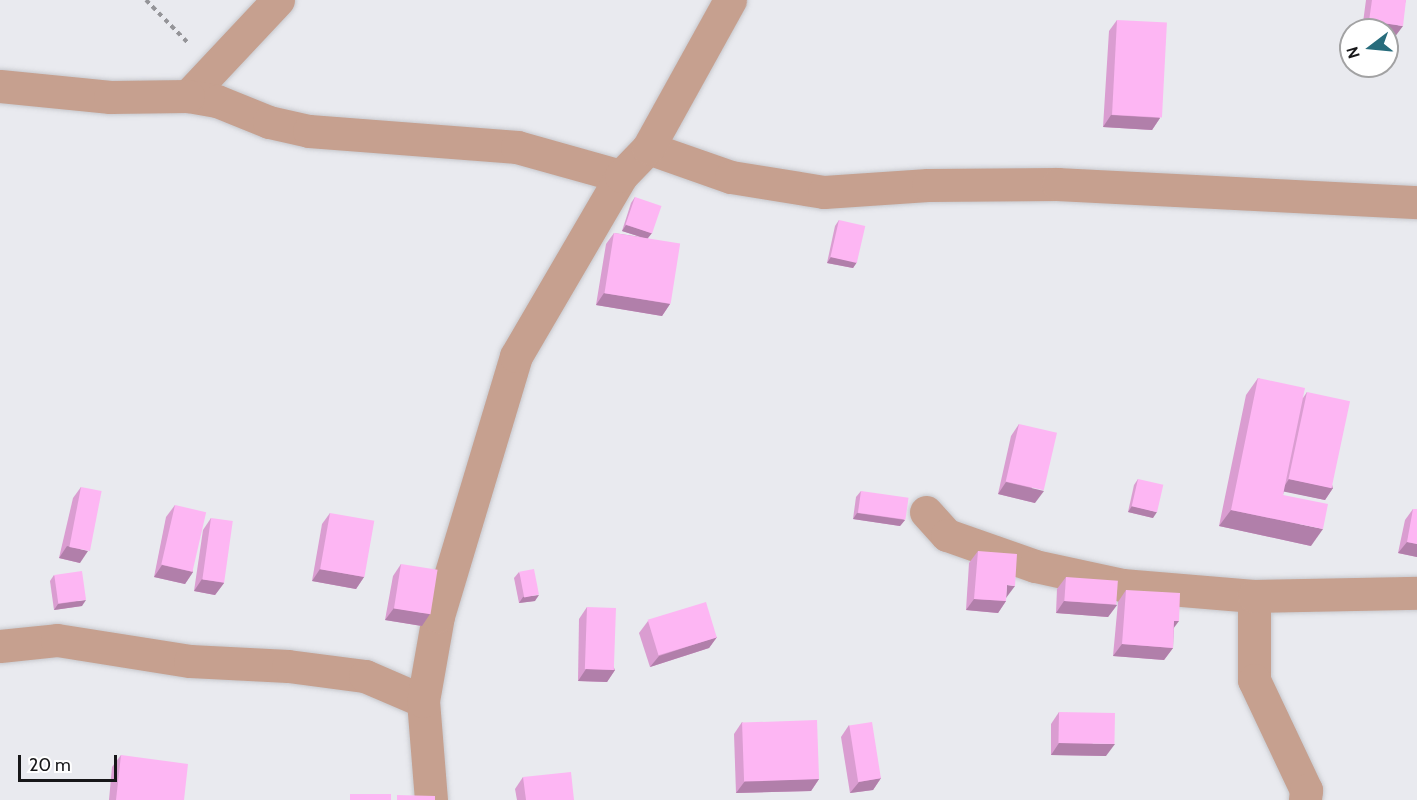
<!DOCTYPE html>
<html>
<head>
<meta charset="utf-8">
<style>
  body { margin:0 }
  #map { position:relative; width:1417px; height:800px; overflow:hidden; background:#e9eaef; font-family:Cabin,sans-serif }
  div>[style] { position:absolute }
  .path>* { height:4px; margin-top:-2px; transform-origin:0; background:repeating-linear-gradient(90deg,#949498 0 4.5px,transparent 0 9px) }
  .roads { filter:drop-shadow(0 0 2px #c7c8cd) drop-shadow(0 0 2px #c7c8cd) }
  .minor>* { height:33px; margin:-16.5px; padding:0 16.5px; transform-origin:16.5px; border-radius:16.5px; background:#c6a08f }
  .wall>* { inset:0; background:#da9dd1 }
  .shaded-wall>* { inset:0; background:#b17faa }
  .building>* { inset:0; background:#fdb6f3; transform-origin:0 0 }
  span { translate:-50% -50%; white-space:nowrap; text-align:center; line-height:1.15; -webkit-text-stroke:6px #fff; paint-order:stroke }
  .north { position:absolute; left:1339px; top:18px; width:60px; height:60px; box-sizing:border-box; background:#fff; border:2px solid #a2a2a3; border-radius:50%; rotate:254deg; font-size:16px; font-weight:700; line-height:24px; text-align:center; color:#171719 }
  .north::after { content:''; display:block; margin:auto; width:21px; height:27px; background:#286c7c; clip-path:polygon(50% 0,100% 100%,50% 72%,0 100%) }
  .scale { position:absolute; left:18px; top:755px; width:99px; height:27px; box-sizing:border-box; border:3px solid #171719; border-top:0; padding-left:8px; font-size:18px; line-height:21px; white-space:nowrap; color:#171719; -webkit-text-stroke:4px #fff; paint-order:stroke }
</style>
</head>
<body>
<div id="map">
  <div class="path">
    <div style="left:146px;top:0;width:63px;rotate:45.6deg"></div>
  </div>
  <div class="roads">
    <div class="minor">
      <div style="left:278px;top:0;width:132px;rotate:133.2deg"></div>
      <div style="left:188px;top:96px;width:29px;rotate:10deg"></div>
      <div style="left:217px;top:101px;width:56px;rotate:22deg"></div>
      <div style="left:269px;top:122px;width:41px;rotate:12.7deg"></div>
      <div style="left:309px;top:131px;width:209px;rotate:4.4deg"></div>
      <div style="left:517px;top:147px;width:108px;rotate:15.6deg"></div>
      <div style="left:0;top:86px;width:111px;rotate:5.7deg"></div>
      <div style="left:110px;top:97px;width:78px;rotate:-0.7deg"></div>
      <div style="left:648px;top:148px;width:88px;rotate:19.3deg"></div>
      <div style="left:731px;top:177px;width:94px;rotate:9.2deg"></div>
      <div style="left:824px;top:192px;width:104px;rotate:-3.9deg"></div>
      <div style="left:928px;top:185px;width:130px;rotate:-0.4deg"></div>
      <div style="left:1058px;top:184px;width:359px;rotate:2.9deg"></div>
      <div style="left:926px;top:512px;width:31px;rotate:48deg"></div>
      <div style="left:947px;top:535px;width:93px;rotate:19.4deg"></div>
      <div style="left:1035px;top:566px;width:89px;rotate:12.3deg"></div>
      <div style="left:1122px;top:585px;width:132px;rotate:4.8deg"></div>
      <div style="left:1254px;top:596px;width:84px;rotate:90deg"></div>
      <div style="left:1254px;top:680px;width:122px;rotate:64.7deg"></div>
      <div style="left:1306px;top:790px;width:10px;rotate:96deg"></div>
      <div style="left:1254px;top:596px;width:163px;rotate:-1.1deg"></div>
      <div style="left:0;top:646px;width:57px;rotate:-6deg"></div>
      <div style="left:57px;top:640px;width:135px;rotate:9deg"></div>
      <div style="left:190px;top:661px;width:98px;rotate:2.9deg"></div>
      <div style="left:288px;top:666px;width:78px;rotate:7.4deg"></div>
      <div style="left:365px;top:676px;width:63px;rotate:23.3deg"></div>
      <div style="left:431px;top:800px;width:99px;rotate:-94.6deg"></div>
      <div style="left:423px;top:701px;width:86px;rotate:-80deg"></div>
      <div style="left:438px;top:616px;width:271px;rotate:-73.3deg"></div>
      <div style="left:516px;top:356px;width:208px;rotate:-59.7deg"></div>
      <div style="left:621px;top:176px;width:39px;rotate:-46deg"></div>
      <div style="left:648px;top:148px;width:169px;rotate:-61deg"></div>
    </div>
  </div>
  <div class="wall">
    <div style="clip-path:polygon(1366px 0,1406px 0,1394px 38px,1387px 30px,1362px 30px)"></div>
    <div style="clip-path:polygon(1117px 20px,1160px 118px,1152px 130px,1103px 127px,1109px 31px)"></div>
    <div style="clip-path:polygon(635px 197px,652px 233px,648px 238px,670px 304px,662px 316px,596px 305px,606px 244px,614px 233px,641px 237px,622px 231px,631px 203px)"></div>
    <div style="clip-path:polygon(839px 220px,857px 262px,853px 268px,827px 263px,835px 226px)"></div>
    <div style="clip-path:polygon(1258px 378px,1303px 398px,1307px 392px,1333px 488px,1325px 500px,1284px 491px,1283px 495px,1311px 546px,1219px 526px,1246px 395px)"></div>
    <div style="clip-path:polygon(1019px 424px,1035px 503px,998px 494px,1011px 436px)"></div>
    <div style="clip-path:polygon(1138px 479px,1153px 518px,1128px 512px,1134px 485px)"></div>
    <div style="clip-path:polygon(81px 487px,80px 563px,59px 558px,73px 498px)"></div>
    <div style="clip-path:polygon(861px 491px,905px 520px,900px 526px,853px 519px,856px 497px)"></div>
    <div style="clip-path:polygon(175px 505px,193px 572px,185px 584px,154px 577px,166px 517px)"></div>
    <div style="clip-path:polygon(1413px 509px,1417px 557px,1398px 553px,1405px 520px)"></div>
    <div style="clip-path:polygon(330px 513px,364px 577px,356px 589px,312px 581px,322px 524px)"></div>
    <div style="clip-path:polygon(211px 518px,224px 583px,215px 595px,194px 591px,203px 530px)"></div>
    <div style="clip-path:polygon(978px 551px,1006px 598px,1006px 601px,998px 613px,966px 610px,969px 563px)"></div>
    <div style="clip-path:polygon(401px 564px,422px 626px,385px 620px,393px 576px)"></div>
    <div style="clip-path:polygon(519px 572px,535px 601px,519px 603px,514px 578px)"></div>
    <div style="clip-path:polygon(54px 575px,82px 606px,54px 610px,50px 581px)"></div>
    <div style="clip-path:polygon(1066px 577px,1117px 605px,1108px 617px,1056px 613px,1057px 589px)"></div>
    <div style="clip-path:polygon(1126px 590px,1174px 628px,1173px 648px,1164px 660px,1113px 656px,1118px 602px)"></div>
    <div style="clip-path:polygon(587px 607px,615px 670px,607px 682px,578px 681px,579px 619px)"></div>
    <div style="clip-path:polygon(648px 621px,717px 637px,709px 648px,650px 667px,639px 633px)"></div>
    <div style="clip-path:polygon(1059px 712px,1106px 756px,1051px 755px,1051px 724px)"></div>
    <div style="clip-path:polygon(742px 722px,819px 779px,811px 791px,736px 793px,734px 734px)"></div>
    <div style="clip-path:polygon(849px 725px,881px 778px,873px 790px,850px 793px,841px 737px)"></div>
    <div style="clip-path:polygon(121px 755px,184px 800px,109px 800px,112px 767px)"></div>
    <div style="clip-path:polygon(523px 777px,574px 800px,517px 800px,515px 789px)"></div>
  </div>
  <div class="shaded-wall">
    <div style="clip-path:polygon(1369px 21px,1403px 26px,1394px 38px,1387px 36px,1387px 30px,1363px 30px)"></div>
    <div style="clip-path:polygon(1111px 115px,1160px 118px,1152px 130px,1103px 127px)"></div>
    <div style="clip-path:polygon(626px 225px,652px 233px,647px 239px,622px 231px)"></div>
    <div style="clip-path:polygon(831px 257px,857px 262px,853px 268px,827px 263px)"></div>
    <div style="clip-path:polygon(604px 293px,670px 304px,662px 316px,596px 305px)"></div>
    <div style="clip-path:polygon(1289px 479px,1333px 488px,1325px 500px,1281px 491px)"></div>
    <div style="clip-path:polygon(1006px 482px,1044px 491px,1035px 503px,998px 494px)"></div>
    <div style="clip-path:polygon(1132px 506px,1157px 512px,1153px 518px,1128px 512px)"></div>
    <div style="clip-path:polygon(1231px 510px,1323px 529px,1311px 546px,1219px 526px)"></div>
    <div style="clip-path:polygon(857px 513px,905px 520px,900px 526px,853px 519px)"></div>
    <div style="clip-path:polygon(1407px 542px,1417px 544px,1417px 557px,1398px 553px)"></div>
    <div style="clip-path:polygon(67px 546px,88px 551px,80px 563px,59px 558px)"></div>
    <div style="clip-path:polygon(162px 565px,193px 572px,185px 584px,154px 577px)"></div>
    <div style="clip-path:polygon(320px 569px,364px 577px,356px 589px,312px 581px)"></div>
    <div style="clip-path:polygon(202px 579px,224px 583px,215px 595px,194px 591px)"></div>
    <div style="clip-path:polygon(1007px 585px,1015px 586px,1006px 598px)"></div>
    <div style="clip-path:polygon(539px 595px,535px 601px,519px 603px,523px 597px)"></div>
    <div style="clip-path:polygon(974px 599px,1006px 601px,998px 613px,966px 610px)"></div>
    <div style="clip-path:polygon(86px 600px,82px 606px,54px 610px,58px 604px)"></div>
    <div style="clip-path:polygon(1064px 601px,1117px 605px,1108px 617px,1056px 613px)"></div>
    <div style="clip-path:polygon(394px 608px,430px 614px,422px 626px,385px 620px)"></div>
    <div style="clip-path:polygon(1174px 621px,1179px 621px,1170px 633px)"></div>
    <div style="clip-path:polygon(717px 637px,709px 648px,650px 667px,659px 656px)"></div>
    <div style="clip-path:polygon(1122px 644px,1173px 648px,1164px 660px,1113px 656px)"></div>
    <div style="clip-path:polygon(586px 669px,615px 670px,607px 682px,578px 681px)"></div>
    <div style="clip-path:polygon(1059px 743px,1115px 744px,1106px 756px,1051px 755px)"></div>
    <div style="clip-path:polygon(881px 778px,873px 790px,850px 793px,859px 782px)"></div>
    <div style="clip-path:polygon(819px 779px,811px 791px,736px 793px,745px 781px)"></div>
  </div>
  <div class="building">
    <div style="clip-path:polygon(1372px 0,1406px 0,1403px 26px,1369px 21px)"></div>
    <div style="left:1117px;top:20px;width:50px;height:95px;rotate:3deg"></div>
    <div style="left:635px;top:197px;width:28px;height:29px;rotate:19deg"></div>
    <div style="left:839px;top:220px;width:27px;height:38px;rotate:13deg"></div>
    <div style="left:614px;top:233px;width:67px;height:61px;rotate:9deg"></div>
    <div style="clip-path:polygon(1258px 378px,1305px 388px,1283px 495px,1328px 504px,1323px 529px,1231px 510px)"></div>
    <div style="left:1307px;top:392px;width:44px;height:89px;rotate:12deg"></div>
    <div style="left:1019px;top:424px;width:39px;height:59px;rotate:13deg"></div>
    <div style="left:1138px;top:479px;width:26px;height:28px;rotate:13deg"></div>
    <div style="left:81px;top:487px;width:21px;height:61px;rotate:11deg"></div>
    <div style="left:861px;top:491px;width:48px;height:22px;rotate:8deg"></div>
    <div style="left:175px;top:505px;width:32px;height:61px;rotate:13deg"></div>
    <div style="clip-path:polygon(1413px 509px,1417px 509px,1417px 544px,1407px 542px)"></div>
    <div style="left:330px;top:513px;width:45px;height:57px;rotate:10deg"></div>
    <div style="left:211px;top:518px;width:22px;height:62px;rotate:8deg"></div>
    <div style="clip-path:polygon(978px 551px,1017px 554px,1015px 586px,1007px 585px,1006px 601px,974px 599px)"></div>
    <div style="left:401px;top:564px;width:37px;height:45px;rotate:9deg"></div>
    <div style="left:534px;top:569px;width:26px;height:15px;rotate:79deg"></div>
    <div style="left:82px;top:571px;width:29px;height:28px;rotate:82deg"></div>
    <div style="left:1066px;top:577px;width:52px;height:24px;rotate:4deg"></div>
    <div style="clip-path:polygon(1126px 590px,1180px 593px,1179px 621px,1174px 621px,1173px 648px,1122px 644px)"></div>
    <div style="left:706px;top:602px;width:37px;height:61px;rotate:73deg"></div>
    <div style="left:587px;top:607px;width:29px;height:62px;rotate:2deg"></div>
    <div style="left:1059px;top:712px;width:56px;height:31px;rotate:1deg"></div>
    <div style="left:817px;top:720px;width:59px;height:75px;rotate:88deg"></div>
    <div style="left:872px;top:722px;width:57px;height:23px;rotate:81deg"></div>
    <div style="clip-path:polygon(121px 755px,188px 764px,184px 800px,116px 800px)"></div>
    <div style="clip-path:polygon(571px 772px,574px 800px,526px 800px,523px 777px)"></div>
    <div style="left:350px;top:794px;width:41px;height:6px"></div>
    <div style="clip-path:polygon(397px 795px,435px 796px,435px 800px,397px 800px)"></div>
  </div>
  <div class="north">N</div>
  <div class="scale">20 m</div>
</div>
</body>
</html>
